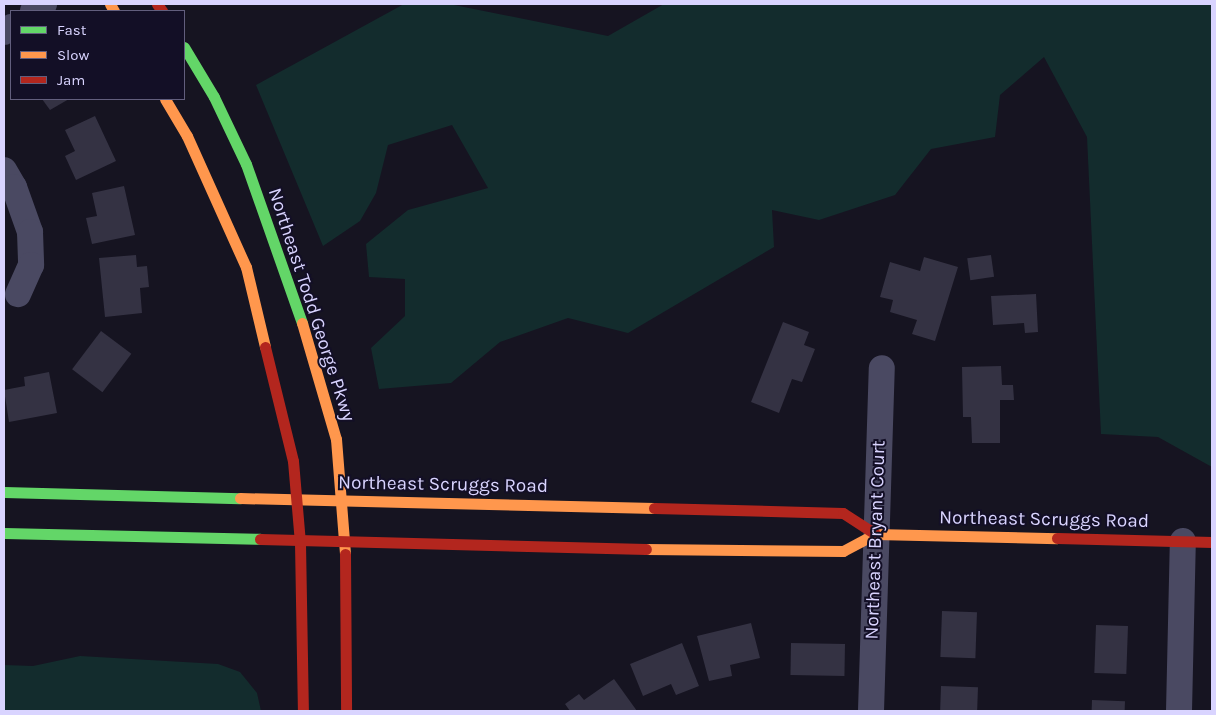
<!DOCTYPE html>
<html>
<head>
<meta charset="utf-8">
<style>
  body { margin:0 }
  #map { position:relative; width:1216px; height:715px; overflow:hidden; background:#161421; font-family:Karla,sans-serif }
  div>[style] { position:absolute }
  .green>* { inset:0; background:#132c2d }
  .building>* { inset:0; background:#343243; transform-origin:0 0 }
  .street>* { height:26px; margin:-13px; padding:0 13px; transform-origin:13px; border-radius:13px; background:#4a4962 }
  .fast>* { height:11px; margin:-5.5px; padding:0 5.5px; transform-origin:5.5px; border-radius:5.5px; background:#63d668 }
  .slow>* { height:11px; margin:-5.5px; padding:0 5.5px; transform-origin:5.5px; border-radius:5.5px; background:#ff974d }
  .jam>* { height:11px; margin:-5.5px; padding:0 5.5px; transform-origin:5.5px; border-radius:5.5px; background:#b3261e }
  span { translate:-50% -50%; white-space:nowrap; text-align:center; line-height:1.15; -webkit-text-stroke:4px #130f26; paint-order:stroke }
  .street-label { font-size:19px; color:#d9d4ff }
  .frame { position:absolute; inset:0; border:5px solid #d9d4ff; pointer-events:none }
  .legend { position:absolute; left:10px; top:10px; width:175px; height:90px; box-sizing:border-box; background:#130f26; border:1px solid #625e7d; margin:0; padding:6px 9px; list-style:none; font-size:15px; color:#d9d4ff }
  .legend li { display:flex; align-items:center; gap:10px; height:25px }
  .legend b { width:25px; border:1px solid #625e7d }
</style>
</head>
<body>
<div id="map">
  <div class="green">
    <div style="clip-path:polygon(404px 4px,449px 4px,608px 36px,664px 4px,1212px 4px,1212px 467px,1158px 437px,1101px 434px,1087px 137px,1044px 57px,1000px 95px,995px 137px,931px 149px,895px 195px,819px 220px,772px 210px,774px 247px,628px 333px,568px 318px,500px 342px,451px 383px,379px 389px,371px 348px,405px 316px,405px 279px,369px 277px,366px 244px,408px 210px,488px 188px,452px 125px,388px 145px,376px 193px,360px 221px,323px 246px,256px 85px)"></div>
    <div style="clip-path:polygon(80px 656px,218px 664px,240px 672px,257px 693px,261px 711px,4px 711px,4px 665px,33px 666px)"></div>
  </div>
  <div class="building">
    <div style="clip-path:polygon(42px 99px,69px 99px,50px 110px)"></div>
    <div style="clip-path:polygon(95px 116px,116px 161px,76px 180px,65px 156px,75px 151px,65px 130px)"></div>
    <div style="clip-path:polygon(124px 186px,135px 235px,92px 244px,86px 218px,97px 216px,92px 193px)"></div>
    <div style="clip-path:polygon(136px 255px,137px 267px,147px 266px,149px 287px,140px 288px,142px 313px,105px 317px,99px 258px)"></div>
    <div style="left:991px;top:255px;width:22px;height:24px;rotate:82deg"></div>
    <div style="clip-path:polygon(924px 257px,958px 267px,935px 341px,912px 334px,917px 320px,890px 312px,893px 300px,880px 297px,890px 262px,920px 271px)"></div>
    <div style="clip-path:polygon(1036px 294px,1038px 332px,1025px 333px,1024px 323px,993px 325px,991px 296px)"></div>
    <div style="clip-path:polygon(783px 322px,809px 332px,804px 345px,815px 349px,802px 382px,792px 379px,779px 413px,751px 402px)"></div>
    <div style="left:101px;top:331px;width:38px;height:48px;rotate:37deg"></div>
    <div style="clip-path:polygon(1001px 366px,1002px 385px,1013px 385px,1014px 400px,1000px 400px,1000px 443px,972px 443px,971px 417px,963px 417px,962px 367px)"></div>
    <div style="clip-path:polygon(49px 372px,57px 413px,9px 422px,4px 390px,25px 386px,24px 377px)"></div>
    <div style="left:942px;top:611px;width:35px;height:46px;rotate:2deg"></div>
    <div style="clip-path:polygon(751px 623px,760px 658px,730px 665px,732px 676px,709px 681px,697px 636px)"></div>
    <div style="left:1096px;top:625px;width:32px;height:48px;rotate:2deg"></div>
    <div style="clip-path:polygon(682px 643px,699px 686px,676px 695px,671px 684px,643px 696px,630px 664px)"></div>
    <div style="left:791px;top:643px;width:54px;height:32px;rotate:1deg"></div>
    <div style="clip-path:polygon(614px 679px,637px 711px,570px 711px,565px 704px,579px 694px,584px 700px)"></div>
    <div style="left:941px;top:686px;width:37px;height:25px;rotate:2deg"></div>
    <div style="left:1092px;top:700px;width:33px;height:11px;rotate:2deg"></div>
  </div>
  <div class="street">
    <div style="left:33px;top:11px;width:13px;rotate:-32deg"></div>
    <div style="left:4px;top:32px;width:9px;rotate:-36deg"></div>
    <div style="left:4px;top:170px;width:20px;rotate:60deg"></div>
    <div style="left:14px;top:187px;width:48px;rotate:70.4deg"></div>
    <div style="left:30px;top:232px;width:33px;rotate:88deg"></div>
    <div style="left:31px;top:265px;width:32px;rotate:114deg"></div>
    <div style="left:871px;top:711px;width:343px;rotate:-88.2deg"></div>
    <div style="left:1179px;top:711px;width:170px;rotate:-88.7deg"></div>
  </div>
  <div class="fast">
    <div style="left:184px;top:47px;width:58px;rotate:59deg"></div>
    <div style="left:214px;top:97px;width:74px;rotate:64.5deg"></div>
    <div style="left:246px;top:164px;width:169px;rotate:70.6deg"></div>
    <div style="left:4px;top:492px;width:236px;rotate:1.5deg"></div>
    <div style="left:4px;top:533px;width:256px;rotate:1.3deg"></div>
  </div>
  <div class="slow">
    <div style="left:110px;top:4px;width:8px;rotate:60deg"></div>
    <div style="left:165px;top:99px;width:43px;rotate:59.3deg"></div>
    <div style="left:187px;top:136px;width:144px;rotate:65.8deg"></div>
    <div style="left:246px;top:267px;width:82px;rotate:76.6deg"></div>
    <div style="left:302px;top:323px;width:121px;rotate:73.7deg"></div>
    <div style="left:336px;top:439px;width:115px;rotate:85.5deg"></div>
    <div style="left:240px;top:498px;width:414px;rotate:1.4deg"></div>
    <div style="left:646px;top:549px;width:197px;rotate:0.6deg"></div>
    <div style="left:843px;top:551px;width:36px;rotate:-28deg"></div>
    <div style="left:875px;top:534px;width:182px;rotate:1.3deg"></div>
  </div>
  <div class="jam">
    <div style="left:157px;top:4px;width:9px;rotate:54deg"></div>
    <div style="left:265px;top:347px;width:117px;rotate:76.2deg"></div>
    <div style="left:293px;top:461px;width:82px;rotate:85.1deg"></div>
    <div style="left:300px;top:543px;width:168px;rotate:89deg"></div>
    <div style="left:654px;top:508px;width:189px;rotate:1.5deg"></div>
    <div style="left:843px;top:513px;width:38px;rotate:33deg"></div>
    <div style="left:1057px;top:538px;width:155px;rotate:1.5deg"></div>
    <div style="left:260px;top:539px;width:386px;rotate:1.5deg"></div>
    <div style="left:345px;top:554px;width:157px;rotate:89.6deg"></div>
  </div>
  <div class="street-label">
    <span style="left:311px;top:305px;rotate:72deg">Northeast Todd George Pkwy</span>
    <span style="left:443px;top:485px;rotate:1deg">Northeast Scruggs Road</span>
    <span style="left:1044px;top:520px;rotate:1deg">Northeast Scruggs Road</span>
    <span style="left:876px;top:540px;rotate:-88deg">Northeast Bryant Court</span>
  </div>
  <div class="frame"></div>
  <ul class="legend">
  <li><b style="height:6px;background:#63d668"></b>Fast</li>
  <li><b style="height:6px;background:#ff974d"></b>Slow</li>
  <li><b style="height:6px;background:#b3261e"></b>Jam</li>
  </ul>
</div>
</body>
</html>
